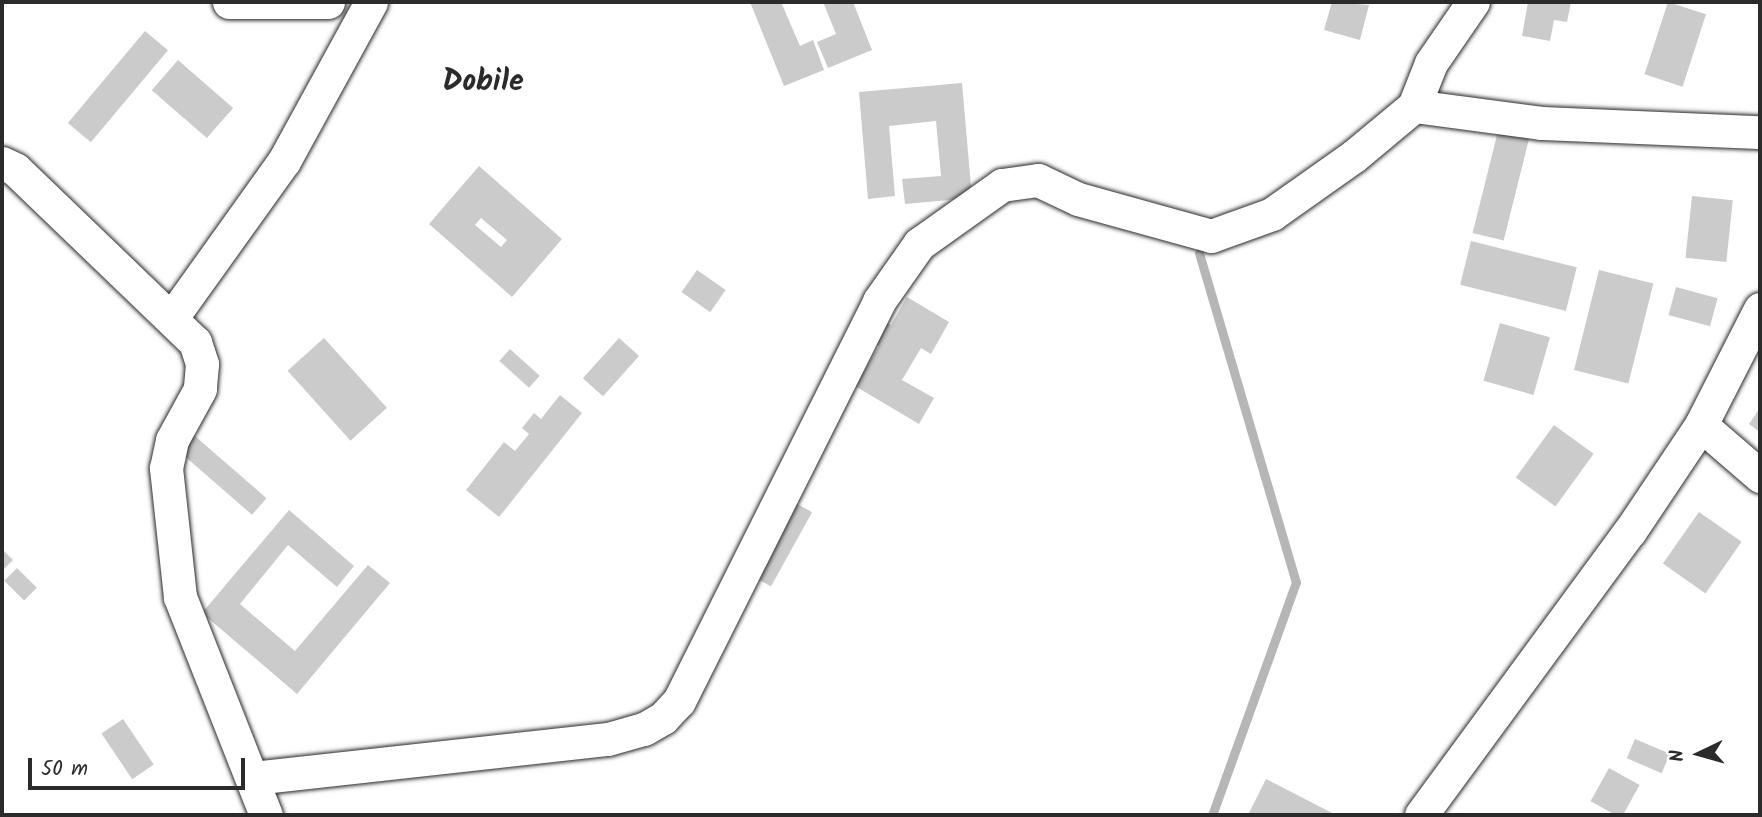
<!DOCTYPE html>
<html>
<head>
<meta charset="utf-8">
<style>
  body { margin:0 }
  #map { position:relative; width:1762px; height:817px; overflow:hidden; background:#fff; font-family:Kalam,sans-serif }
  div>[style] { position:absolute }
  .stream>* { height:9px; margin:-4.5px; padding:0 4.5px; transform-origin:4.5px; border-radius:4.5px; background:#b6b6b6 }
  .building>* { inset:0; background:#cbcbcb; transform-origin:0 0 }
  .roads { filter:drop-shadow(0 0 2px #2b2b2b) drop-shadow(0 0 2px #2b2b2b) }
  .street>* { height:33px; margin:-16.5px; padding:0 16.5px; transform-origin:16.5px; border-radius:16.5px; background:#fff }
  span { translate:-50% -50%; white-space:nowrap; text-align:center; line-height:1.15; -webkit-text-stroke:6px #fff; paint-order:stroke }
  .district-label { font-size:30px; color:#2b2b2b; font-weight:700 }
  .frame { position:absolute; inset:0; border:4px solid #2b2b2b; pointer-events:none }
  .north { position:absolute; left:1664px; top:719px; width:70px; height:70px; -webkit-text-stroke:5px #fff; paint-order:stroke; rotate:265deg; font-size:19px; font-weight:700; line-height:28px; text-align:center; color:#2b2b2b }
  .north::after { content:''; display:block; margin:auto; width:24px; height:32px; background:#2b2b2b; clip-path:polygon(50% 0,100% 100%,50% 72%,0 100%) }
  .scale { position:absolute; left:28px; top:758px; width:217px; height:32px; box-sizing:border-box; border:4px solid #2b2b2b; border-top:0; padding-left:9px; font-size:21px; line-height:24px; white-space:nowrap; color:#2b2b2b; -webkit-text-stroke:5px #fff; paint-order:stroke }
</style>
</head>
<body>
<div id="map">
  <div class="stream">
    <div style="left:1199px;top:253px;width:343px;rotate:73.6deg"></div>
    <div style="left:1296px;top:582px;width:248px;rotate:109.8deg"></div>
  </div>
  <div class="building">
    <div style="clip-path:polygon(750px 2px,781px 2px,800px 46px,813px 40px,824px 70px,784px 86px)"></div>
    <div style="clip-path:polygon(823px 2px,853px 2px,872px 50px,828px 68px,817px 42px,836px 34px)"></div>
    <div style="clip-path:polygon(1332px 2px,1369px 5px,1360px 40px,1324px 30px)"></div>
    <div style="clip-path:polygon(1528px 2px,1571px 2px,1567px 22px,1554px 20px,1550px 41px,1522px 36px)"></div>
    <div style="left:1668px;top:2px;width:40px;height:76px;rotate:18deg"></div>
    <div style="left:145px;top:31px;width:30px;height:120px;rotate:40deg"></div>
    <div style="left:178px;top:60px;width:73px;height:40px;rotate:41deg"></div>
    <div style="clip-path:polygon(962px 83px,972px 198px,905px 204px,902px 179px,941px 176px,936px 121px,889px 126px,895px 196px,868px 199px,859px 92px)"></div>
    <div style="left:1498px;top:131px;width:32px;height:105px;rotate:14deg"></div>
    <div style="clip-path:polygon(evenodd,479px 166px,562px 239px,512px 297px,429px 224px,479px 166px,481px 218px,507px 240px,501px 247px,475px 225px,481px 218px)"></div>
    <div style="left:1692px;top:196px;width:41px;height:62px;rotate:6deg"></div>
    <div style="left:1471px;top:241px;width:109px;height:45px;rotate:14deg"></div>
    <div style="left:697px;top:270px;width:35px;height:27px;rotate:35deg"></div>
    <div style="left:1599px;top:270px;width:56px;height:103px;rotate:14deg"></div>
    <div style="left:1676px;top:287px;width:43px;height:29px;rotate:15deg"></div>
    <div style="clip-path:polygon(907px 297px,949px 322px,931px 354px,921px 348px,902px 380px,934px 398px,919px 424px,855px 386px,879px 346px,871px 342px,883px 320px,891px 325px)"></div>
    <div style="left:1500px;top:323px;width:52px;height:60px;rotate:16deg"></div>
    <div style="left:324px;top:338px;width:94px;height:49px;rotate:48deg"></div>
    <div style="left:619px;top:338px;width:27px;height:54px;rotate:42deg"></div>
    <div style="left:510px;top:349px;width:40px;height:16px;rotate:42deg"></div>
    <div style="clip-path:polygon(560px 395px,582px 413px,499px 517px,466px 490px,504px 442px,515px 451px,529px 434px,522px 428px,534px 413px,541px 419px)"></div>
    <div style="clip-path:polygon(1760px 408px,1760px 432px,1749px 424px)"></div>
    <div style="left:1554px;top:425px;width:49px;height:65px;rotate:36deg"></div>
    <div style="left:188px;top:430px;width:104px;height:22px;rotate:41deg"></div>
    <div style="left:792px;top:501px;width:23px;height:85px;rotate:29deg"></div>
    <div style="clip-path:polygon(289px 510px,354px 566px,337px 587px,288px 545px,240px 604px,295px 651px,368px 565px,390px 583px,297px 694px,202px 613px)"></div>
    <div style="left:1699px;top:512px;width:52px;height:63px;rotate:35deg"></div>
    <div style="clip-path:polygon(2px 549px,13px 560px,2px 571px)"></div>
    <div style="left:17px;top:568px;width:28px;height:18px;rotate:45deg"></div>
    <div style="left:123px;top:719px;width:55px;height:26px;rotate:56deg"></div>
    <div style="left:1635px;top:739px;width:38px;height:21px;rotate:23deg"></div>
    <div style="left:1609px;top:768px;width:35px;height:38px;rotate:29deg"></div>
    <div style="clip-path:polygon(1266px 779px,1336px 815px,1254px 815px,1249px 813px)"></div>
  </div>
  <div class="roads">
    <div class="street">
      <div style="left:229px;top:2px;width:99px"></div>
      <div style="left:1414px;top:106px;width:46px;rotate:-68.4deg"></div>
      <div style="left:1431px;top:63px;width:74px;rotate:-55.5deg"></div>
      <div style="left:2px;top:163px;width:14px;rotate:25deg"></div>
      <div style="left:15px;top:169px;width:250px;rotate:43.9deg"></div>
      <div style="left:195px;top:342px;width:23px;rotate:72deg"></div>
      <div style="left:202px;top:364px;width:25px;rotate:95deg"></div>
      <div style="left:200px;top:389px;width:58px;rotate:118.8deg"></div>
      <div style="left:172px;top:440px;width:29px;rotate:102deg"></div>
      <div style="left:166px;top:468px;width:130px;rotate:83.8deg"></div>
      <div style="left:180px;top:597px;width:234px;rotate:68.5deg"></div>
      <div style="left:1760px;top:309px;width:130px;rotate:117deg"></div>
      <div style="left:1701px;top:425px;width:78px;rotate:40.8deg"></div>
      <div style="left:173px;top:316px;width:191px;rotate:-54.4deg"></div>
      <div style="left:284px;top:161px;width:181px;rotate:-61.3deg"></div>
      <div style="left:253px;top:778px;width:357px;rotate:-6.3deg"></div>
      <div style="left:608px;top:739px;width:37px;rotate:-16deg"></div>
      <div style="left:644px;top:729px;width:22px;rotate:-30deg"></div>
      <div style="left:663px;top:718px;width:23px;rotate:-47deg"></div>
      <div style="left:679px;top:701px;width:447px;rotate:-63.4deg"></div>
      <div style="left:879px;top:301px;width:70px;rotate:-54.9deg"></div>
      <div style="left:919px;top:244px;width:102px;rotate:-35.4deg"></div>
      <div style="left:1002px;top:185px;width:36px;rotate:-8deg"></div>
      <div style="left:1038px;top:180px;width:44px;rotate:25.4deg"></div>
      <div style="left:1078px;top:199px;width:138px;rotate:15.5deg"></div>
      <div style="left:1211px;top:236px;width:65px;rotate:-19.8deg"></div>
      <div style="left:1272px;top:214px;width:100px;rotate:-35.3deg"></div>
      <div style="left:1354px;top:156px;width:78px;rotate:-39.8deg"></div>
      <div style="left:1414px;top:106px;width:128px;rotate:7.6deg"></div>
      <div style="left:1541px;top:123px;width:219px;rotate:2.4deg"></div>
      <div style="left:1421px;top:815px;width:353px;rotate:-53.7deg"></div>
      <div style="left:1630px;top:531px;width:128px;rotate:-56.2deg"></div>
    </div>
  </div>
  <div class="district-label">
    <span style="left:483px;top:82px">Dobile</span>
  </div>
  <div class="frame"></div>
  <div class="north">N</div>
  <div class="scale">50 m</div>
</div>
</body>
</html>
